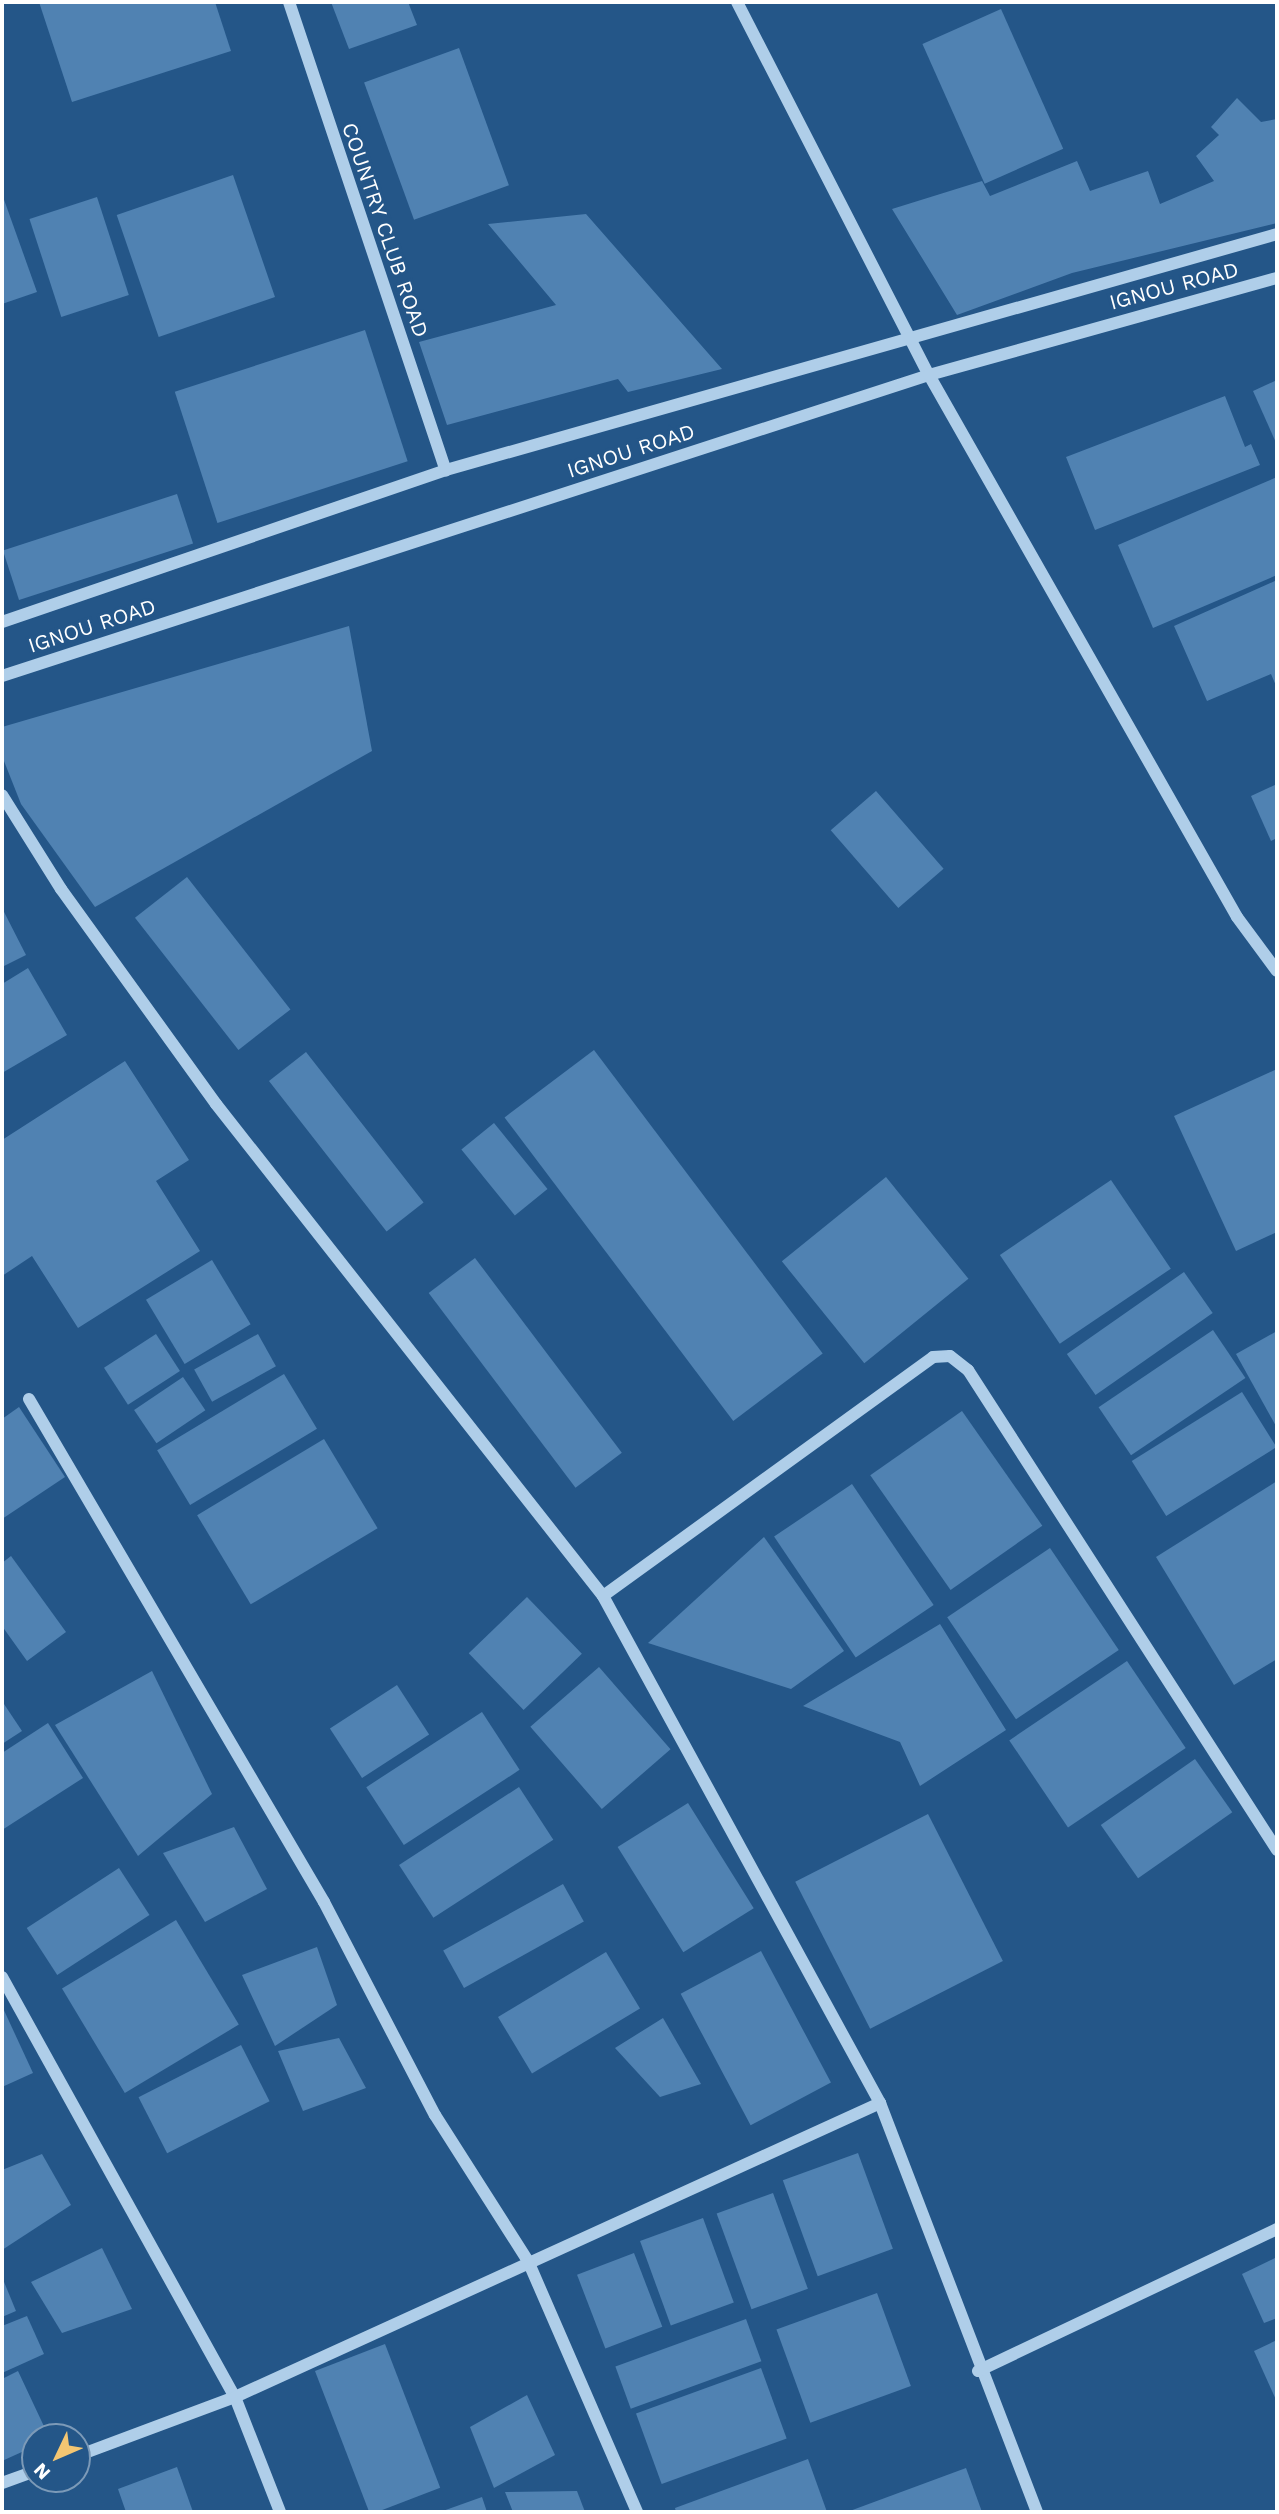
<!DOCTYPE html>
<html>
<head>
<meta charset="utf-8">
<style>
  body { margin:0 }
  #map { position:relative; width:1279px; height:2514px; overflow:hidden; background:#245688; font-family:"Work Sans",sans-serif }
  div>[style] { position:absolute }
  .building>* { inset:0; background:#5082b2; transform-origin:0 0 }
  .minor>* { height:12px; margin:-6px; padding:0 6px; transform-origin:6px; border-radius:6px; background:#afcee9 }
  span { translate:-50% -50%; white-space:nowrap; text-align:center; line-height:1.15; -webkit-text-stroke:6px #245688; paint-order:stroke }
  .street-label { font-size:21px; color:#fff }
  .frame { position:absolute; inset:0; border:4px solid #fff; pointer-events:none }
  .north { position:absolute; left:21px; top:2423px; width:70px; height:70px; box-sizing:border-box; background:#245688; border:2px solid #7c9ab8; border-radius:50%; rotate:226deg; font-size:19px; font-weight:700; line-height:28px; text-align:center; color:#fff }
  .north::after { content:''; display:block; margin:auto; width:24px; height:32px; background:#f4c672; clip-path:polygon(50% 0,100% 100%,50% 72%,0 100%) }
</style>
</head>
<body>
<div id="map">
  <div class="building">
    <div style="clip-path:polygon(39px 2px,215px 2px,231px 51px,72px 102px)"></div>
    <div style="clip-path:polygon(331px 2px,408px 2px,417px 25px,349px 49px)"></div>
    <div style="left:1001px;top:9px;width:153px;height:86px;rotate:66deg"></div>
    <div style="left:459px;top:48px;width:146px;height:101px;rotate:70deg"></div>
    <div style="clip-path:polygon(1237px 98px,1261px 122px,1277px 119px,1277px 223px,1072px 273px,957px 315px,892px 209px,982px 181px,990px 196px,1077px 161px,1090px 191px,1148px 171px,1160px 204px,1214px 181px,1196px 156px,1219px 135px,1211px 127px)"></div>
    <div style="left:233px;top:175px;width:129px;height:123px;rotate:71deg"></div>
    <div style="clip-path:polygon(2px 194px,37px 292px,2px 304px)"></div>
    <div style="left:97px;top:197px;width:103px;height:71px;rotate:72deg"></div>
    <div style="clip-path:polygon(586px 214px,722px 369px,628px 392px,618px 379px,447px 425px,419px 342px,556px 305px,488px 224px)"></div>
    <div style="left:365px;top:330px;width:138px;height:200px;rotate:72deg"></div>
    <div style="clip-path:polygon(1277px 380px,1277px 445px,1253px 391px)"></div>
    <div style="clip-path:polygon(1225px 396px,1245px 447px,1251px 444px,1260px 465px,1095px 530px,1066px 457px)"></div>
    <div style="clip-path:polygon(1277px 477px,1277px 575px,1153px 628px,1118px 545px)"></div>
    <div style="left:177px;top:494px;width:52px;height:183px;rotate:72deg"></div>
    <div style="clip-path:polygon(1277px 580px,1277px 688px,1271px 674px,1207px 701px,1174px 626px)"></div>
    <div style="clip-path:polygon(349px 626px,372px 751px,95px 907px,21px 804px,2px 756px,2px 727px)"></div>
    <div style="clip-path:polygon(1277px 784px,1277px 838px,1271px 841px,1251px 796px)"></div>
    <div style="left:876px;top:791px;width:103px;height:60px;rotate:49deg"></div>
    <div style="left:187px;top:877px;width:168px;height:66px;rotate:52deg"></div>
    <div style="clip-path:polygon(2px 908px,26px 955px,2px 967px)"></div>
    <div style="clip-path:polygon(28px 968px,67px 1035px,2px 1073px,2px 984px)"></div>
    <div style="left:594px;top:1050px;width:380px;height:112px;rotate:53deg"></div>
    <div style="left:306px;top:1052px;width:191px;height:47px;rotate:52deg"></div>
    <div style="clip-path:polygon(125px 1061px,189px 1160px,156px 1181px,200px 1251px,78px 1328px,32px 1256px,2px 1276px,2px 1140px)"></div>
    <div style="clip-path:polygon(1277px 1069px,1277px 1232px,1236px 1251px,1174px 1116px)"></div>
    <div style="left:494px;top:1123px;width:85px;height:42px;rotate:51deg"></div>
    <div style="left:886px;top:1177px;width:131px;height:134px;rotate:51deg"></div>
    <div style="left:1111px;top:1180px;width:107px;height:134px;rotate:56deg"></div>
    <div style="left:475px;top:1258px;width:244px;height:58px;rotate:53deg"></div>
    <div style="left:212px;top:1260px;width:75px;height:77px;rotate:59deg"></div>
    <div style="left:1184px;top:1272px;width:50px;height:143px;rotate:55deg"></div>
    <div style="left:1213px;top:1330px;width:58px;height:138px;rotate:56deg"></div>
    <div style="clip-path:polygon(1277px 1331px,1277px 1428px,1236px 1354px)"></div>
    <div style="left:156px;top:1334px;width:44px;height:62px;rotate:57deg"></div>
    <div style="left:258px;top:1334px;width:37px;height:73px;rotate:61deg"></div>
    <div style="left:284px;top:1374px;width:64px;height:148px;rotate:59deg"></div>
    <div style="left:183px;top:1377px;width:40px;height:59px;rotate:56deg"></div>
    <div style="left:1242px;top:1392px;width:65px;height:130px;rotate:58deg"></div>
    <div style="clip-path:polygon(19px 1407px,65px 1477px,2px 1519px,2px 1419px)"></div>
    <div style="left:962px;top:1411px;width:140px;height:112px;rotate:55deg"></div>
    <div style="left:324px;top:1439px;width:104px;height:148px;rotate:59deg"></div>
    <div style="clip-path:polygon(1277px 1481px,1277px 1659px,1234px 1685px,1156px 1557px)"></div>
    <div style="left:852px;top:1484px;width:146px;height:94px;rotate:56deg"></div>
    <div style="clip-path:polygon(764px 1537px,844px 1651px,791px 1689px,648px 1643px)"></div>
    <div style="left:1050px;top:1548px;width:123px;height:124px;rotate:56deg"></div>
    <div style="clip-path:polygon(11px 1556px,66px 1632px,27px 1661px,2px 1626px,2px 1563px)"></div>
    <div style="left:527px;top:1597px;width:79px;height:81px;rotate:46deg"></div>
    <div style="clip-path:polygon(940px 1624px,1006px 1730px,920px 1786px,900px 1742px,803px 1706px)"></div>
    <div style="left:1127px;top:1661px;width:105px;height:142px;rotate:56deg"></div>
    <div style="left:599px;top:1667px;width:109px;height:91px;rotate:49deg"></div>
    <div style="clip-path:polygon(152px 1671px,212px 1794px,138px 1856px,55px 1725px)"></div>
    <div style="left:397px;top:1685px;width:59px;height:80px;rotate:57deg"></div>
    <div style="clip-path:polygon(2px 1701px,22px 1731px,2px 1744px)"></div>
    <div style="left:482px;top:1712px;width:69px;height:138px;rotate:57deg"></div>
    <div style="clip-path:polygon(48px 1723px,83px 1778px,2px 1830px,2px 1753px)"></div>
    <div style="left:1195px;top:1759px;width:65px;height:115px;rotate:55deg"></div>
    <div style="left:519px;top:1787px;width:63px;height:143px;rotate:57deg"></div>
    <div style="left:688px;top:1803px;width:124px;height:83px;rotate:58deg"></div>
    <div style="left:928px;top:1814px;width:165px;height:149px;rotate:63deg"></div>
    <div style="clip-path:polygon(234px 1827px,267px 1889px,205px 1922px,163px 1853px)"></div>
    <div style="left:119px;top:1868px;width:56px;height:110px;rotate:57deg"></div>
    <div style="left:563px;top:1884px;width:43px;height:137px;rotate:61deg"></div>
    <div style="left:176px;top:1920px;width:122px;height:133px;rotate:59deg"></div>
    <div style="clip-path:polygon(317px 1947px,337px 2005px,275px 2046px,242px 1975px)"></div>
    <div style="left:761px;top:1951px;width:149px;height:91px;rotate:62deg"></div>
    <div style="left:606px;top:1952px;width:66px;height:126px;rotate:59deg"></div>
    <div style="clip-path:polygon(2px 2006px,33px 2073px,2px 2087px)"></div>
    <div style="clip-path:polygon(663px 2018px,701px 2084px,660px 2097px,615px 2048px)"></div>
    <div style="clip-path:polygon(339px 2038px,366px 2088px,303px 2111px,278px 2051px)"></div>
    <div style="left:241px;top:2045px;width:63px;height:115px;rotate:63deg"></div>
    <div style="left:858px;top:2153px;width:102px;height:80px;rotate:70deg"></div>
    <div style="clip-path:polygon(42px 2154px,71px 2205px,2px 2250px,2px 2170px)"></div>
    <div style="left:773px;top:2193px;width:102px;height:60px;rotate:70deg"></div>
    <div style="left:703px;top:2218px;width:90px;height:67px;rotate:70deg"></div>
    <div style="clip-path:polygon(102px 2248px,132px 2309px,62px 2333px,31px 2282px)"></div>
    <div style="left:634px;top:2253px;width:79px;height:61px;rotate:69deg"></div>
    <div style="clip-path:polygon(1277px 2257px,1277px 2318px,1264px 2323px,1242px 2274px)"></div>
    <div style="clip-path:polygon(2px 2277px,16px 2311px,2px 2317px)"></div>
    <div style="left:877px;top:2293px;width:99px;height:107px;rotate:70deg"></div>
    <div style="clip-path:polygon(27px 2316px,44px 2354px,2px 2373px,2px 2326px)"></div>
    <div style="left:746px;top:2319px;width:45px;height:139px;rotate:70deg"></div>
    <div style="clip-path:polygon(1277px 2340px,1277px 2402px,1254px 2351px)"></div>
    <div style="left:385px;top:2344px;width:154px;height:75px;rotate:69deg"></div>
    <div style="left:761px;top:2368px;width:75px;height:133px;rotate:70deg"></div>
    <div style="clip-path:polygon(18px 2371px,49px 2437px,35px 2437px,35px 2446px,2px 2461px,2px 2379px)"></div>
    <div style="clip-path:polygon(527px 2395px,555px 2455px,494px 2488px,470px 2427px)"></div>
    <div style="clip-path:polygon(808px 2459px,827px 2512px,676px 2512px,675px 2508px)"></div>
    <div style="clip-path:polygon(177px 2467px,193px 2512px,126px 2512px,118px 2489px)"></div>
    <div style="clip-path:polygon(966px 2468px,982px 2512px,847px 2512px)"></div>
    <div style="clip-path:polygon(577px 2491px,585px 2512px,513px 2512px,505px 2492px)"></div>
    <div style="clip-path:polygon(482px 2497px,487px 2512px,440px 2512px)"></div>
  </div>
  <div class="minor">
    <div style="left:289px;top:2px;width:494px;rotate:71.5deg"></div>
    <div style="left:737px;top:2px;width:420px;rotate:62.8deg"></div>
    <div style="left:929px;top:375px;width:623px;rotate:60.39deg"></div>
    <div style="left:1237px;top:917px;width:67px;rotate:53.5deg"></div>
    <div style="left:2px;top:622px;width:469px;rotate:-18.9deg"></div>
    <div style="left:446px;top:470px;width:864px;rotate:-15.85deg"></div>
    <div style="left:2px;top:676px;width:975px;rotate:-17.99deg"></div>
    <div style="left:929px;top:375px;width:361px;rotate:-15.6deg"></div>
    <div style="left:2px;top:795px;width:111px;rotate:57.9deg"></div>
    <div style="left:61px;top:889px;width:265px;rotate:54.2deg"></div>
    <div style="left:216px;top:1104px;width:626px;rotate:51.81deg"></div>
    <div style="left:603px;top:1596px;width:578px;rotate:61.35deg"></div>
    <div style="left:880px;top:2103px;width:438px;rotate:69deg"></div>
    <div style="left:29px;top:1399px;width:583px;rotate:59.61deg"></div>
    <div style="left:324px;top:1902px;width:240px;rotate:62.5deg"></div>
    <div style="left:435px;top:2115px;width:173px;rotate:57.5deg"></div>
    <div style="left:528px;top:2261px;width:274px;rotate:66.5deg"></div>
    <div style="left:603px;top:1596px;width:407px;rotate:-35.9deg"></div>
    <div style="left:933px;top:1357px;width:17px;rotate:-3deg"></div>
    <div style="left:950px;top:1356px;width:23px;rotate:38deg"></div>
    <div style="left:968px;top:1370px;width:571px;rotate:57.23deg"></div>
    <div style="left:2px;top:1977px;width:480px;rotate:61deg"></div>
    <div style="left:235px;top:2397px;width:123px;rotate:68.6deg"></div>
    <div style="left:978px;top:2371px;width:331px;rotate:-25.4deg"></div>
    <div style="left:77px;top:2456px;width:169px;rotate:-20.5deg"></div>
    <div style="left:235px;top:2397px;width:709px;rotate:-24.5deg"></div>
    <div style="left:2px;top:2483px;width:35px;rotate:-20deg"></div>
  </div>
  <div class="street-label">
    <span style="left:385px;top:230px;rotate:71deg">COUNTRY CLUB ROAD</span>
    <span style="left:1174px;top:286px;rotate:-15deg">IGNOU ROAD</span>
    <span style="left:631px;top:451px;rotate:-18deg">IGNOU ROAD</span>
    <span style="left:92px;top:626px;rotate:-18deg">IGNOU ROAD</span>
  </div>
  <div class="frame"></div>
  <div class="north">N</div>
</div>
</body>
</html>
